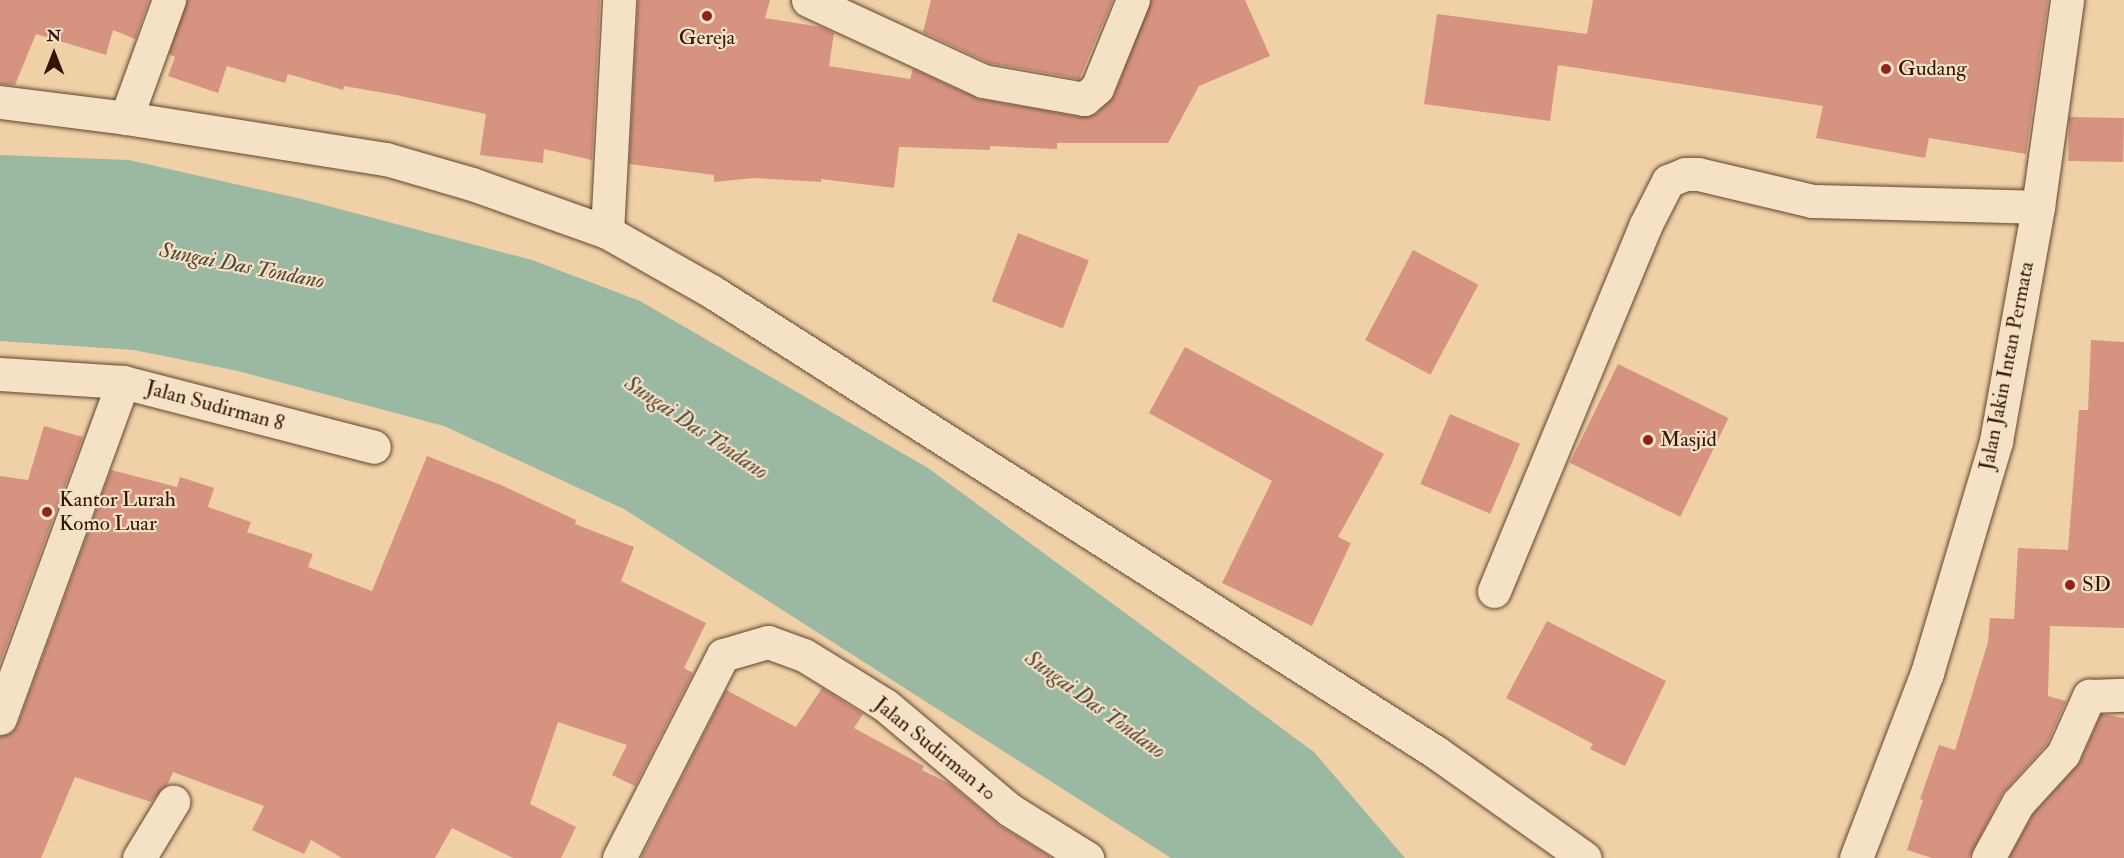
<!DOCTYPE html>
<html>
<head>
<meta charset="utf-8">
<style>
  body { margin:0 }
  #map { position:relative; width:2124px; height:858px; overflow:hidden; background:#f0d1a7; font-family:"IM FELL Double Pica",serif }
  div>[style] { position:absolute }
  .water>* { inset:0; background:#9bb8a3 }
  .building>* { inset:0; background:#d69480; transform-origin:0 0 }
  .roads { filter:drop-shadow(0 0 2px #61452e) drop-shadow(0 0 2px #61452e) }
  .minor>* { height:33px; margin:-16.5px; padding:0 16.5px; transform-origin:16.5px; border-radius:16.5px; background:#f5e1c6 }
  .dots>* { width:16px; height:16px; translate:-50% -50%; box-sizing:border-box; border:3px solid #f5e1c6; border-radius:50% }
  span { translate:-50% -50%; white-space:nowrap; text-align:center; line-height:1.15; -webkit-text-stroke:4.5px #f5e1c6; paint-order:stroke }
  .poi-label { font-size:21px; color:#311605 }
  .left { translate:0 -50%; text-align:left }
  .street-label { font-size:21px; color:#311605 }
  .water-label { font-size:22px; color:#514734; font-style:italic }
  .north { position:absolute; left:24px; top:24px; width:60px; height:60px; -webkit-text-stroke:4px #f5e1c6; paint-order:stroke; rotate:0deg; font-size:16px; font-weight:700; line-height:24px; text-align:center; color:#311605 }
  .north::after { content:''; display:block; margin:auto; width:21px; height:27px; background:#311605; clip-path:polygon(50% 0,100% 100%,50% 72%,0 100%) }
</style>
</head>
<body>
<div id="map">
  <div class="water">
    <div style="clip-path:polygon(0 155px,129px 160px,302px 199px,532px 260px,640px 301px,928px 468px,1314px 752px,1405px 858px,1171px 858px,624px 509px,444px 426px,238px 371px,134px 350px,0 341px)"></div>
  </div>
  <div class="building">
    <div style="clip-path:polygon(0 0,149px 0,135px 39px,113px 30px,106px 55px,36px 34px,15px 85px,0 84px)"></div>
    <div style="clip-path:polygon(187px 0,600px 0,592px 160px,544px 149px,543px 163px,480px 155px,486px 114px,396px 95px,344px 86px,343px 90px,288px 74px,285px 83px,227px 66px,218px 93px,168px 76px,175px 57px,169px 54px)"></div>
    <div style="clip-path:polygon(638px 0,770px 0,765px 18px,821px 27px,834px 33px,829px 66px,910px 79px,913px 69px,979px 99px,1081px 117px,1096px 114px,1114px 96px,1151px 0,1245px 0,1270px 56px,1199px 86px,1168px 143px,1057px 143px,1057px 149px,990px 146px,990px 150px,899px 147px,894px 188px,821px 179px,821px 182px,754px 178px,714px 182px,714px 175px,629px 164px)"></div>
    <div style="clip-path:polygon(931px 0,1113px 0,1079px 79px,989px 63px,923px 32px)"></div>
    <div style="clip-path:polygon(1593px 0,2048px 0,2026px 154px,1929px 138px,1925px 158px,1816px 138px,1823px 106px,1558px 65px,1550px 121px,1424px 104px,1437px 14px,1587px 34px)"></div>
    <div style="left:2069px;top:117px;width:55px;height:44px;rotate:1deg"></div>
    <div style="left:1018px;top:233px;width:76px;height:73px;rotate:21deg"></div>
    <div style="left:1413px;top:250px;width:74px;height:102px;rotate:28deg"></div>
    <div style="clip-path:polygon(2091px 340px,2124px 342px,2124px 628px,2050px 626px,2048px 696px,2066px 701px,2047px 744px,2002px 794px,1969px 858px,1932px 858px,1907px 850px,1923px 800px,1920px 799px,1939px 745px,1955px 750px,1988px 642px,1990px 618px,2014px 619px,2018px 548px,2068px 550px,2079px 410px,2088px 410px)"></div>
    <div style="clip-path:polygon(1185px 347px,1384px 454px,1338px 537px,1351px 543px,1312px 626px,1222px 583px,1272px 481px,1149px 413px)"></div>
    <div style="left:1618px;top:364px;width:123px;height:110px;rotate:26deg"></div>
    <div style="left:1450px;top:414px;width:76px;height:76px;rotate:23deg"></div>
    <div style="clip-path:polygon(44px 426px,83px 437px,0 663px,0 476px,28px 480px)"></div>
    <div style="clip-path:polygon(427px 456px,501px 485px,576px 520px,575px 524px,634px 547px,621px 581px,706px 623px,684px 668px,693px 673px,635px 786px,612px 775px,627px 745px,558px 722px,530px 804px,576px 827px,561px 858px,513px 858px,452px 828px,435px 858px,342px 858px,311px 840px,304px 854px,252px 830px,264px 806px,173px 772px,168px 784px,151px 802px,75px 777px,41px 858px,0 858px,0 736px,12px 733px,18px 724px,111px 470px,177px 487px,180px 477px,214px 488px,208px 507px,251px 522px,247px 532px,313px 554px,308px 567px,372px 591px)"></div>
    <div style="clip-path:polygon(1547px 621px,1666px 681px,1625px 766px,1590px 749px,1593px 744px,1506px 698px)"></div>
    <div style="clip-path:polygon(822px 688px,863px 714px,854px 728px,924px 766px,922px 770px,950px 784px,1000px 826px,1052px 858px,641px 858px,726px 690px,796px 727px)"></div>
    <div style="clip-path:polygon(2101px 714px,2124px 718px,2124px 858px,2009px 858px,2033px 814px,2080px 762px)"></div>
  </div>
  <div class="roads">
    <div class="minor">
      <div style="left:808px;top:0;width:193px;rotate:24.8deg"></div>
      <div style="left:983px;top:81px;width:103px;rotate:10.1deg"></div>
      <div style="left:1084px;top:99px;width:17px;rotate:-40deg"></div>
      <div style="left:1097px;top:88px;width:95px;rotate:-67.8deg"></div>
      <div style="left:0;top:102px;width:127px;rotate:7.2deg"></div>
      <div style="left:126px;top:118px;width:263px;rotate:9deg"></div>
      <div style="left:386px;top:159px;width:90px;rotate:16.2deg"></div>
      <div style="left:472px;top:184px;width:143px;rotate:19.6deg"></div>
      <div style="left:607px;top:232px;width:120px;rotate:29.6deg"></div>
      <div style="left:711px;top:291px;width:861px;rotate:32.47deg"></div>
      <div style="left:1437px;top:753px;width:181px;rotate:35.4deg"></div>
      <div style="left:126px;top:118px;width:126px;rotate:-70deg"></div>
      <div style="left:607px;top:232px;width:232px;rotate:-87deg"></div>
      <div style="left:0;top:374px;width:123px;rotate:3.7deg"></div>
      <div style="left:123px;top:382px;width:259px;rotate:14.5deg"></div>
      <div style="left:1494px;top:591px;width:395px;rotate:-67.5deg"></div>
      <div style="left:1645px;top:226px;width:51px;rotate:-62.9deg"></div>
      <div style="left:1668px;top:181px;width:18px;rotate:-22deg"></div>
      <div style="left:1685px;top:174px;width:13px"></div>
      <div style="left:1698px;top:174px;width:117px;rotate:13.3deg"></div>
      <div style="left:1812px;top:201px;width:226px;rotate:1.5deg"></div>
      <div style="left:0;top:718px;width:358px;rotate:-69.9deg"></div>
      <div style="left:139px;top:858px;width:66px;rotate:-58.7deg"></div>
      <div style="left:619px;top:858px;width:228px;rotate:-62.9deg"></div>
      <div style="left:723px;top:655px;width:47px;rotate:-16.1deg"></div>
      <div style="left:768px;top:642px;width:38px;rotate:20deg"></div>
      <div style="left:804px;top:655px;width:95px;rotate:31.7deg"></div>
      <div style="left:885px;top:705px;width:163px;rotate:40deg"></div>
      <div style="left:1010px;top:810px;width:91px;rotate:31.9deg"></div>
      <div style="left:1856px;top:858px;width:198px;rotate:-69deg"></div>
      <div style="left:1927px;top:673px;width:242px;rotate:-73.4deg"></div>
      <div style="left:1996px;top:441px;width:238px;rotate:-79.8deg"></div>
      <div style="left:2038px;top:207px;width:209px;rotate:-82deg"></div>
      <div style="left:1988px;top:858px;width:63px;rotate:-61.4deg"></div>
      <div style="left:2018px;top:803px;width:67px;rotate:-47.4deg"></div>
      <div style="left:2063px;top:754px;width:64px;rotate:-65.9deg"></div>
      <div style="left:2089px;top:696px;width:35px;rotate:-2deg"></div>
    </div>
  </div>
  <div class="dots">
    <div style="left:707px;top:16px;background:#8f2418"></div>
    <div style="left:1886px;top:69px;background:#8f2418"></div>
    <div style="left:1648px;top:440px;background:#8f2418"></div>
    <div style="left:47px;top:512px;background:#8f2418"></div>
    <div style="left:2070px;top:585px;background:#8f2418"></div>
  </div>
  <div class="poi-label">
    <span style="left:707px;top:38px">Gereja</span>
    <span class="left" style="left:1898px;top:69px">Gudang</span>
    <span class="left" style="left:1660px;top:440px">Masjid</span>
    <span class="left" style="left:59px;top:512px">Kantor Lurah<br>Komo Luar</span>
    <span class="left" style="left:2082px;top:585px">SD</span>
  </div>
  <div class="street-label">
    <span style="left:2007px;top:366px;rotate:-79deg">Jalan Jakin Intan Permata</span>
    <span style="left:215px;top:406px;rotate:15deg">Jalan Sudirman 8</span>
    <span style="left:935px;top:749px;rotate:39deg">Jalan Sudirman 10</span>
  </div>
  <div class="water-label">
    <span style="left:242px;top:266px;rotate:11deg">Sungai Das Tondano</span>
    <span style="left:696px;top:428px;rotate:34deg">Sungai Das Tondano</span>
    <span style="left:1095px;top:705px;rotate:36deg">Sungai Das Tondano</span>
  </div>
  <div class="north">N</div>
</div>
</body>
</html>
